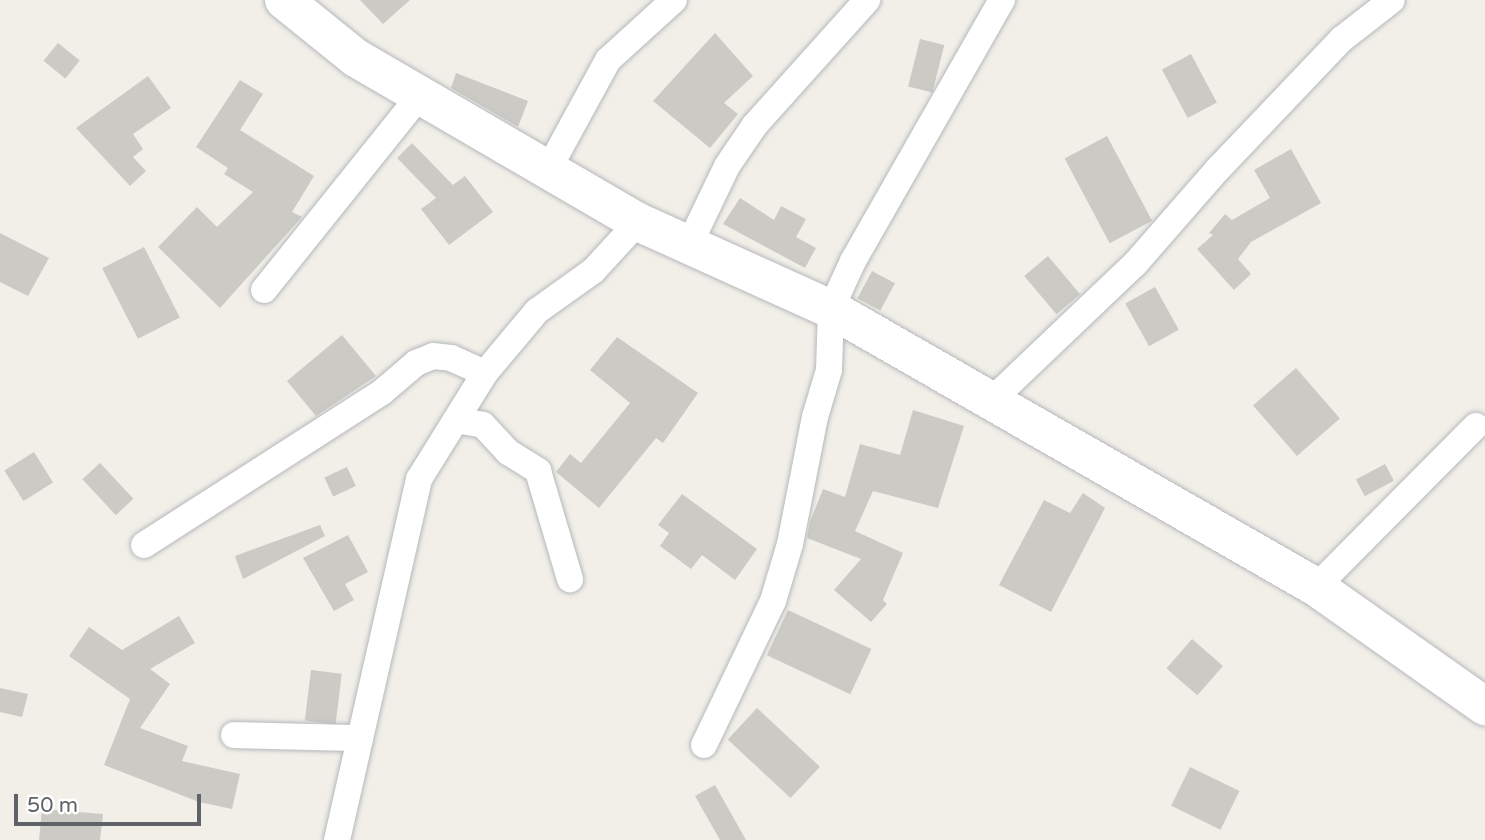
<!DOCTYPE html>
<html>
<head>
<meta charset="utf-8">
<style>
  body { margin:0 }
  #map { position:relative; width:1485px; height:840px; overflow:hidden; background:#f1efe8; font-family:"Varela Round",sans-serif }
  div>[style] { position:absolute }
  .building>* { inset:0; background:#cccac5; transform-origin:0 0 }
  .roads { filter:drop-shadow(0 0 2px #b5b8bc) drop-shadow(0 0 2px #b5b8bc) }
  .street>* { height:26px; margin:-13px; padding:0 13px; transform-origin:13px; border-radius:13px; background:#fff }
  .secondary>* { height:38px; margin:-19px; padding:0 19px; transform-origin:19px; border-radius:19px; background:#fff }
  span { translate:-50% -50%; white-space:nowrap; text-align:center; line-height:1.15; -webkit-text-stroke:6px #fff; paint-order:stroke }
  .scale { position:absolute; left:14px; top:794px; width:187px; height:32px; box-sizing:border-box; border:4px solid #5f6368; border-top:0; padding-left:9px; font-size:21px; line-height:24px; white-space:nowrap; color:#5f6368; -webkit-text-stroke:5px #fff; paint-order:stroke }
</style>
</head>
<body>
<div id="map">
  <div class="building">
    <div style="clip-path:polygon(360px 0,410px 0,383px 24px)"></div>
    <div style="clip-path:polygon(715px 33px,753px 76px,724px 103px,738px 114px,710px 148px,653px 101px)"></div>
    <div style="left:920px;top:39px;width:25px;height:49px;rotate:14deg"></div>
    <div style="left:58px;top:43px;width:28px;height:23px;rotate:39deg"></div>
    <div style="left:1191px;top:54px;width:55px;height:33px;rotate:62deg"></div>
    <div style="clip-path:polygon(456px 73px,528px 101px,518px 127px,451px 88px)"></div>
    <div style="clip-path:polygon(148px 76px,171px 108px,133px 134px,143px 149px,133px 157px,146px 171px,130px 186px,76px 128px)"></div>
    <div style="clip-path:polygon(240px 80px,263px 94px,240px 130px,314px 176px,292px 212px,302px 217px,220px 308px,158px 247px,197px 207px,217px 227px,253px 192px,224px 174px,228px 168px,196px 147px)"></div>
    <div style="left:1107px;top:136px;width:96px;height:48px;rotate:62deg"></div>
    <div style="clip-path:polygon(412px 143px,453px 185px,465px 176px,493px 212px,449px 245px,421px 209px,436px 198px,397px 158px)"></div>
    <div style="clip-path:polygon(1291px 149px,1321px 203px,1251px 242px,1238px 259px,1251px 274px,1234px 290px,1197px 249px,1213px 235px,1209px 233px,1225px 214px,1232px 220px,1270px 198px,1254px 170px)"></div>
    <div style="clip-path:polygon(740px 198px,774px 220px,781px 206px,806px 219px,796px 237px,816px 248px,805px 268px,723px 224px)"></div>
    <div style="clip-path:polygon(0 233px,49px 258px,28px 296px,0 282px)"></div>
    <div style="left:144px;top:247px;width:79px;height:47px;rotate:63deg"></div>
    <div style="left:1048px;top:256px;width:50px;height:31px;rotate:50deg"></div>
    <div style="left:872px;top:271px;width:26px;height:31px;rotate:28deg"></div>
    <div style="left:1155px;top:287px;width:49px;height:34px;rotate:61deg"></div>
    <div style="clip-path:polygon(342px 335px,376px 376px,316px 416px,287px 381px)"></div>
    <div style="clip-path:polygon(617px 337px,698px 393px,663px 443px,656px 438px,599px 508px,556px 472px,570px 454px,581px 463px,630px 403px,590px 370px)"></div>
    <div style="left:1296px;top:368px;width:67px;height:57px;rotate:49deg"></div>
    <div style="clip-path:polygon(913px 410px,964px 426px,938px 508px,873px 491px,855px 531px,903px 553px,883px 600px,887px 604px,871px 622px,834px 590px,861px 559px,807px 538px,810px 522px,823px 489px,845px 497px,860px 444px,900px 455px)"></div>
    <div style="left:34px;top:452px;width:36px;height:35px;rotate:58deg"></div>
    <div style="left:100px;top:463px;width:49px;height:24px;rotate:47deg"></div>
    <div style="left:1385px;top:464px;width:19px;height:33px;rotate:62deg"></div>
    <div style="left:347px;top:467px;width:21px;height:25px;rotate:65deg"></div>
    <div style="clip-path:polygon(1083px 493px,1105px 508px,1051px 612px,999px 585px,1044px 500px,1070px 513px)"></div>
    <div style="clip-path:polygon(682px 494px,757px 549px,735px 580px,702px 555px,691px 569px,660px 546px,669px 533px,658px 525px)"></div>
    <div style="clip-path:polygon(320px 525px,325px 536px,243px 579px,235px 556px)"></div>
    <div style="clip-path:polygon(348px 535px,368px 572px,345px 584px,354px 600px,334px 611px,303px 558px)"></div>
    <div style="left:788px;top:610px;width:92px;height:50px;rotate:25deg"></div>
    <div style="clip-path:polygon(179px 616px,195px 643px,150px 669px,170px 684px,140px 728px,188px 746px,182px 761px,240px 774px,232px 809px,199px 802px,104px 765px,130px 699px,69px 656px,89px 627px,122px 650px)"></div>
    <div style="left:1192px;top:639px;width:41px;height:39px;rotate:41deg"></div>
    <div style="left:311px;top:670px;width:31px;height:51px;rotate:7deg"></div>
    <div style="clip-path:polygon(0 688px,28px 694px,22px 717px,0 712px)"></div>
    <div style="left:757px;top:708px;width:86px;height:43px;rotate:43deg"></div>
    <div style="left:1190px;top:767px;width:55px;height:43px;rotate:26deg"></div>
    <div style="clip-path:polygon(715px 785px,746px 840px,720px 840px,695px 796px)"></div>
    <div style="clip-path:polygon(42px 809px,103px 814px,100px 840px,39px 840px)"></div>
  </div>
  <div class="roads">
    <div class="street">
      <div style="left:548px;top:170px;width:125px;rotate:-61.4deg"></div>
      <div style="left:608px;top:60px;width:89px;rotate:-42.3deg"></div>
      <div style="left:690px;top:243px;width:85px;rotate:-64.3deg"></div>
      <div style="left:727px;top:166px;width:50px;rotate:-55.7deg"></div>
      <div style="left:755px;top:125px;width:168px;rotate:-48.1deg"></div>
      <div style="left:264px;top:290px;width:250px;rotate:-51.3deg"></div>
      <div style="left:993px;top:399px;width:196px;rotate:-43.6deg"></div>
      <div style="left:1135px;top:264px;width:126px;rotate:-48.9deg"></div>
      <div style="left:1218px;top:169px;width:180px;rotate:-46.4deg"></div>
      <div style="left:1342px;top:39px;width:63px;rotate:-38deg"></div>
      <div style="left:456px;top:420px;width:27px;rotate:10deg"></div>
      <div style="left:483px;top:425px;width:37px;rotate:47deg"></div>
      <div style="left:508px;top:452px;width:36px;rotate:32deg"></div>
      <div style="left:538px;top:471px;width:113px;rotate:73.5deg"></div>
      <div style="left:144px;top:545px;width:282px;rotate:-32.7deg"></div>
      <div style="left:381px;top:393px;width:46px;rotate:-40.6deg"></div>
      <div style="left:416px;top:363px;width:18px;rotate:-22deg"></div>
      <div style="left:433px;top:356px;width:18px;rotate:6deg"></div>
      <div style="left:451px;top:358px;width:37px;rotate:24deg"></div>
      <div style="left:1316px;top:587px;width:227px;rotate:-45.2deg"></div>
      <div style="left:234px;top:735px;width:126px;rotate:1.4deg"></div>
      <div style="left:704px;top:745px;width:160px;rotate:-64.4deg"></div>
      <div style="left:773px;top:601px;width:59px;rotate:-73.4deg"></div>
      <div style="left:790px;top:544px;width:129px;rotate:-78.9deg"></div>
      <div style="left:815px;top:417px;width:49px;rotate:-73.4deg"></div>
      <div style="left:829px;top:370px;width:61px;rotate:-88.1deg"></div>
      <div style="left:831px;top:309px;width:53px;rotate:-65.4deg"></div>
      <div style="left:853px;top:261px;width:301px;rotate:-60.3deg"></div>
      <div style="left:337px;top:840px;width:370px;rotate:-77.2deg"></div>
      <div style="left:419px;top:479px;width:125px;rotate:-58.1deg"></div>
      <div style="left:485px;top:373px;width:81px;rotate:-50deg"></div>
      <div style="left:537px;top:311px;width:69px;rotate:-35.5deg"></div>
      <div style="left:593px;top:271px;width:67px;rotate:-47.4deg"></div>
    </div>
    <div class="secondary">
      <div style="left:284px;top:0;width:92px;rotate:38.9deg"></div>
      <div style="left:356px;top:58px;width:326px;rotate:30.2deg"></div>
      <div style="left:638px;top:222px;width:212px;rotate:24.3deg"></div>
      <div style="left:831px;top:309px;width:559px;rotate:29.82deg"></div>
      <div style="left:1316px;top:587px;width:207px;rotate:35.2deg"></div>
    </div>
  </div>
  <div class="scale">50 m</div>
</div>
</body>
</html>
